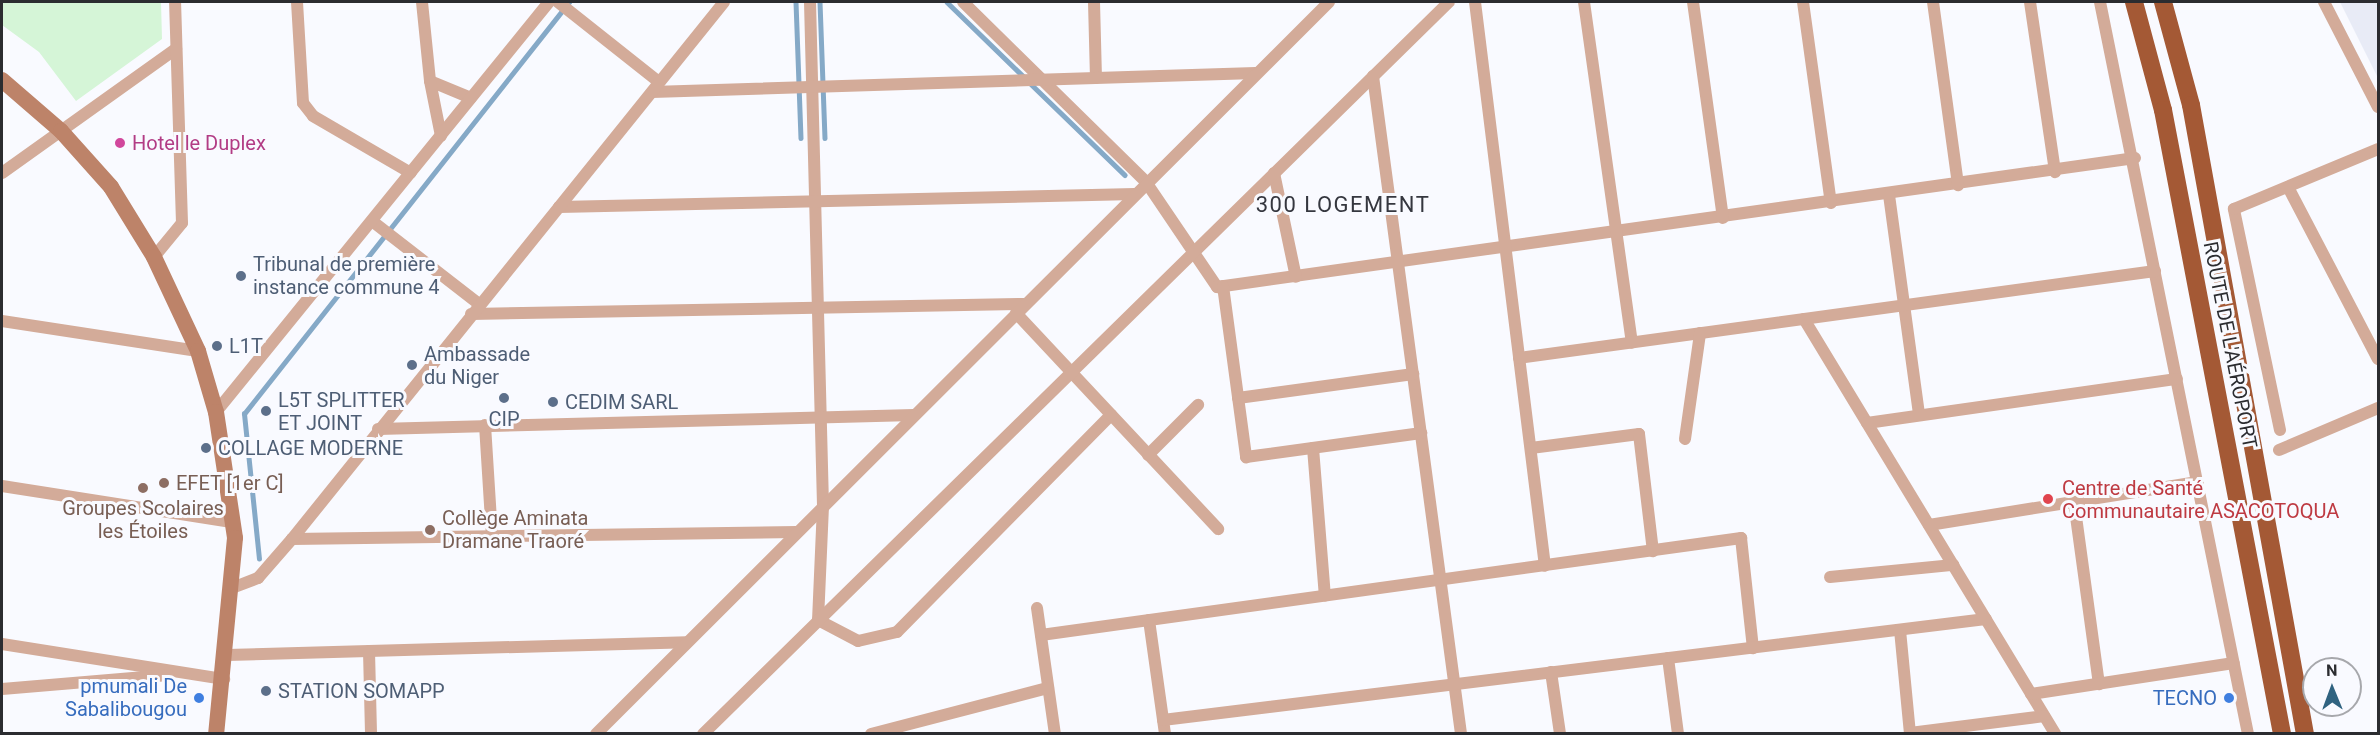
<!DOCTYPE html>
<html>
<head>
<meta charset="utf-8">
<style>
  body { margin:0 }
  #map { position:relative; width:2380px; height:735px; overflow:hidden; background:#f9faff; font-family:Roboto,sans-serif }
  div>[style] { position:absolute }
  .built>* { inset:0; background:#e8ebf6 }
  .green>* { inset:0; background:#d5f5d7 }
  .stream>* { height:4.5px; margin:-2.25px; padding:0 2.25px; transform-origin:2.25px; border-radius:2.25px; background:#85a9c7 }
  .minor>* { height:12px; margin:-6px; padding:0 6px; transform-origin:6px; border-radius:6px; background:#d3ab99 }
  .secondary>* { height:16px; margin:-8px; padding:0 8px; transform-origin:8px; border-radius:8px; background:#bd8369 }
  .trunk>* { height:18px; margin:-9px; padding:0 9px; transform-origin:9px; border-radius:9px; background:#a45935 }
  .dots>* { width:16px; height:16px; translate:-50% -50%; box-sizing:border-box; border:3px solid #f9faff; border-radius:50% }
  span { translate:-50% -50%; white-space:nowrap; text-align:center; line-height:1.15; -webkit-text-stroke:6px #f9faff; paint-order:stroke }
  .hotel-label { font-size:20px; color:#b23c85 }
  .left { translate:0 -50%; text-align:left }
  .service-label { font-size:20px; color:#4e5e75 }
  .street-label { font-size:20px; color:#2b2c30 }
  .education-label { font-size:20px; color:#785e54 }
  .health-label { font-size:20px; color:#be3a42 }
  .shop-label { font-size:20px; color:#366cbe }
  .right { translate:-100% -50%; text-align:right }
  .quarter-label { font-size:22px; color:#35373f; letter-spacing:1.5px }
  .frame { position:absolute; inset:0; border:3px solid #2b2c30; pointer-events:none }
  .north { position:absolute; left:2302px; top:657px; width:60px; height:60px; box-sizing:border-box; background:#f9faff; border:2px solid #a7a8ac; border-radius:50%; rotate:359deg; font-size:16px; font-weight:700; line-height:24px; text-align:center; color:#2b2c30 }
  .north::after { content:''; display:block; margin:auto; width:21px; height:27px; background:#306380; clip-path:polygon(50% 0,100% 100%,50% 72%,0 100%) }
</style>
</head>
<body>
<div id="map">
  <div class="built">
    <div style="clip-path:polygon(2340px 2px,2378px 2px,2378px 78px)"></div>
  </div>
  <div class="green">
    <div style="clip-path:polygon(2px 2px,161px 2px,162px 39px,76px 101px,39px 52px,2px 25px)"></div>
  </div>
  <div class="stream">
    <div style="left:796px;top:2px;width:136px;rotate:87.9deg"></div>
    <div style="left:820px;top:2px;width:136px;rotate:87.9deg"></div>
    <div style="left:947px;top:2px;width:107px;rotate:44.2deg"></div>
    <div style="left:1030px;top:83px;width:132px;rotate:44.1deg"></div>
    <div style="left:259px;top:559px;width:146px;rotate:-95.9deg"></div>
    <div style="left:244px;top:414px;width:525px;rotate:-51.73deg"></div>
  </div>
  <div class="minor">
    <div style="left:297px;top:2px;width:101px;rotate:86.6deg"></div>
    <div style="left:303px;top:103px;width:16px;rotate:52deg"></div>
    <div style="left:313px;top:116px;width:113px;rotate:30.2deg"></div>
    <div style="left:422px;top:2px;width:79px;rotate:84.2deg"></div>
    <div style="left:430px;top:81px;width:44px;rotate:22.5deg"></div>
    <div style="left:558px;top:2px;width:129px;rotate:38.4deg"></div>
    <div style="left:810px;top:2px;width:504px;rotate:88.52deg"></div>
    <div style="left:823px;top:506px;width:114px;rotate:92.5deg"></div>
    <div style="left:818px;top:620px;width:45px;rotate:27.7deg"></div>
    <div style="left:858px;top:641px;width:40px;rotate:-13deg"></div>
    <div style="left:897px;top:632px;width:305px;rotate:-45.4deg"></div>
    <div style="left:963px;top:2px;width:257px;rotate:44.5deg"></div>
    <div style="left:1146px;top:182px;width:127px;rotate:55.9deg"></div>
    <div style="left:1217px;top:287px;width:927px;rotate:-8deg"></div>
    <div style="left:1094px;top:2px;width:76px;rotate:88.5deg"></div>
    <div style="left:1475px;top:2px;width:568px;rotate:82.93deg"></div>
    <div style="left:1584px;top:2px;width:344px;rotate:82deg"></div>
    <div style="left:1693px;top:2px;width:218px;rotate:82.1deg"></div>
    <div style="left:1803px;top:2px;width:203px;rotate:82.1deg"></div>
    <div style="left:1933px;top:2px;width:185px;rotate:82.2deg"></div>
    <div style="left:2030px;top:2px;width:172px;rotate:81.6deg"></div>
    <div style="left:2100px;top:2px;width:747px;rotate:78.57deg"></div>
    <div style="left:2324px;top:2px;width:118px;rotate:62.8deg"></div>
    <div style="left:1373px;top:76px;width:664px;rotate:82.38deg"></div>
    <div style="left:430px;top:81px;width:56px;rotate:78.7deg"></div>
    <div style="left:652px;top:92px;width:604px;rotate:-1.8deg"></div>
    <div style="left:2px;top:173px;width:214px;rotate:-35.5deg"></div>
    <div style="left:1274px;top:173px;width:106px;rotate:78.1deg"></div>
    <div style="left:2288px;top:187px;width:194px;rotate:62.4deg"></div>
    <div style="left:1889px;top:195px;width:221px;rotate:82.2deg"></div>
    <div style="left:559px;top:207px;width:576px;rotate:-1.29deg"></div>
    <div style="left:372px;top:221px;width:135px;rotate:37.8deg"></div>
    <div style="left:154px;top:257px;width:44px;rotate:-50.5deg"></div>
    <div style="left:182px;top:223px;width:221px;rotate:-91.8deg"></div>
    <div style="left:1223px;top:286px;width:173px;rotate:82.3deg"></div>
    <div style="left:1246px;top:457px;width:177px;rotate:-7.8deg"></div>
    <div style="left:1016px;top:313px;width:296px;rotate:46.9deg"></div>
    <div style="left:471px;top:314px;width:553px;rotate:-1.04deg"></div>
    <div style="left:1804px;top:319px;width:485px;rotate:58.8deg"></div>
    <div style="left:2px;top:321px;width:198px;rotate:8.7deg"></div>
    <div style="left:1519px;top:358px;width:642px;rotate:-7.79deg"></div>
    <div style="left:1238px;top:398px;width:177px;rotate:-7.8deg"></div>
    <div style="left:216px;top:412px;width:528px;rotate:-50.92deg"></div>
    <div style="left:1867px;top:423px;width:313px;rotate:-8.1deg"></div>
    <div style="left:485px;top:425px;width:111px;rotate:86.4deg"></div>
    <div style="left:378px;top:429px;width:536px;rotate:-1.5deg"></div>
    <div style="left:2280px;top:430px;width:226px;rotate:-101.8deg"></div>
    <div style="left:2234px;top:209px;width:156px;rotate:-22.6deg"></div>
    <div style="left:1685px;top:439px;width:107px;rotate:-81.9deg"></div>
    <div style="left:1313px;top:448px;width:148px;rotate:85.4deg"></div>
    <div style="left:1531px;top:448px;width:109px;rotate:-7.4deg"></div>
    <div style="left:1639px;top:434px;width:118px;rotate:83.2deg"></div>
    <div style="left:2279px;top:450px;width:108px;rotate:-23deg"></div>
    <div style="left:1148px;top:455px;width:71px;rotate:-45deg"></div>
    <div style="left:2px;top:486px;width:234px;rotate:8.9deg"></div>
    <div style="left:2074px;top:502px;width:184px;rotate:82.2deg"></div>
    <div style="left:1929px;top:525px;width:272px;rotate:-9.1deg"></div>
    <div style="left:292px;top:539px;width:505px;rotate:-0.79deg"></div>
    <div style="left:1830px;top:577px;width:124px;rotate:-5.6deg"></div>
    <div style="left:232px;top:588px;width:28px;rotate:-21deg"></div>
    <div style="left:258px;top:578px;width:52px;rotate:-48.9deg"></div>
    <div style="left:292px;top:539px;width:689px;rotate:-51.18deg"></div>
    <div style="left:1037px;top:608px;width:127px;rotate:81.9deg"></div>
    <div style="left:1149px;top:620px;width:115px;rotate:82deg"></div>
    <div style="left:1900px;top:630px;width:104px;rotate:84.5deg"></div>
    <div style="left:1041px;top:635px;width:707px;rotate:-7.89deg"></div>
    <div style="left:1741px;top:538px;width:111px;rotate:83.8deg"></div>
    <div style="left:2px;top:644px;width:225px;rotate:9deg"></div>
    <div style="left:369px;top:651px;width:83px;rotate:88.6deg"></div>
    <div style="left:227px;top:655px;width:460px;rotate:-1.6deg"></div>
    <div style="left:1668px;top:658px;width:77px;rotate:82.5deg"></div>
    <div style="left:1551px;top:672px;width:63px;rotate:81.7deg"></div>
    <div style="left:2px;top:689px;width:167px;rotate:-4.8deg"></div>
    <div style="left:2031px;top:694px;width:205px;rotate:-8.7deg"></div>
    <div style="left:1163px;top:720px;width:829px;rotate:-7deg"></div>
    <div style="left:1910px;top:733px;width:135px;rotate:-7.2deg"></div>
    <div style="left:596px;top:734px;width:1036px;rotate:-44.96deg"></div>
    <div style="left:703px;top:734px;width:1045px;rotate:-44.46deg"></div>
    <div style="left:871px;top:734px;width:183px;rotate:-14.6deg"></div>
  </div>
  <div class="secondary">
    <div style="left:2px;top:80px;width:78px;rotate:40.8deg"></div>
    <div style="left:61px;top:131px;width:75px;rotate:48.2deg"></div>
    <div style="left:111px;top:187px;width:82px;rotate:58.4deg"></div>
    <div style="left:154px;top:257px;width:104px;rotate:64.9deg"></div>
    <div style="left:198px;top:351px;width:64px;rotate:73.6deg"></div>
    <div style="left:216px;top:412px;width:127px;rotate:81.4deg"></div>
    <div style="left:235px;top:538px;width:197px;rotate:95.5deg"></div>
  </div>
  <div class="trunk">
    <div style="left:2134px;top:2px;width:112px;rotate:75deg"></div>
    <div style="left:2163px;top:110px;width:635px;rotate:79.2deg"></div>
    <div style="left:2163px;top:2px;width:107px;rotate:74.8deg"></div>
    <div style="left:2191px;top:105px;width:639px;rotate:79.73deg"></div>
  </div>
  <div class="dots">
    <div style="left:120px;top:143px;background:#d1479c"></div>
    <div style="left:241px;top:276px;background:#5c6f8a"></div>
    <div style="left:217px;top:346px;background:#5c6f8a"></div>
    <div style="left:412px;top:365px;background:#5c6f8a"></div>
    <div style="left:504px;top:398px;background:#5c6f8a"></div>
    <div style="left:553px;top:402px;background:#5c6f8a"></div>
    <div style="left:266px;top:411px;background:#5c6f8a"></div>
    <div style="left:206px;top:448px;background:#5c6f8a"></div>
    <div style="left:164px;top:483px;background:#8d6e63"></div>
    <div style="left:143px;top:488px;background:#8d6e63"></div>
    <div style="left:2048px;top:499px;background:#e0444e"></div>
    <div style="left:430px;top:530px;background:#8d6e63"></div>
    <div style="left:266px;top:691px;background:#5c6f8a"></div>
    <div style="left:199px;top:698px;background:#3f7fe0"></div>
    <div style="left:2229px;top:698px;background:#3f7fe0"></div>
  </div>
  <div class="hotel-label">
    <span class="left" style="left:132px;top:143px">Hotel le Duplex</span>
  </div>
  <div class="service-label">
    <span class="left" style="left:253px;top:276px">Tribunal de première<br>instance commune 4</span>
    <span class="left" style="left:229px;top:346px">L1T</span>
    <span class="left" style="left:424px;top:366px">Ambassade<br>du Niger</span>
    <span class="left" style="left:278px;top:412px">L5T SPLITTER<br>ET JOINT</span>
    <span class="left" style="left:565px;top:402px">CEDIM SARL</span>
    <span style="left:504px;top:419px">CIP</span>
    <span class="left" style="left:218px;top:448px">COLLAGE MODERNE</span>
    <span class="left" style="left:278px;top:691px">STATION SOMAPP</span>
  </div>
  <div class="street-label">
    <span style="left:2230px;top:345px;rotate:79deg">ROUTE DE L'AÉROPORT</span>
  </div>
  <div class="education-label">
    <span class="left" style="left:176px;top:483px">EFET [1er C]</span>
    <span style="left:143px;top:520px">Groupes Scolaires<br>les Étoiles</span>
    <span class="left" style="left:442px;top:530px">Collège Aminata<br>Dramane Traoré</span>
  </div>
  <div class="health-label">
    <span class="left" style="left:2062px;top:500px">Centre de Santé<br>Communautaire ASACOTOQUA</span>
  </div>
  <div class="shop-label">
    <span class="right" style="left:187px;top:698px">pmumali De<br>Sabalibougou</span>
    <span class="right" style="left:2217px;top:698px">TECNO</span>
  </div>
  <div class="quarter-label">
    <span style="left:1343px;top:205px">300 LOGEMENT</span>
  </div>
  <div class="frame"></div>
  <div class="north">N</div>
</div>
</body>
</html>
